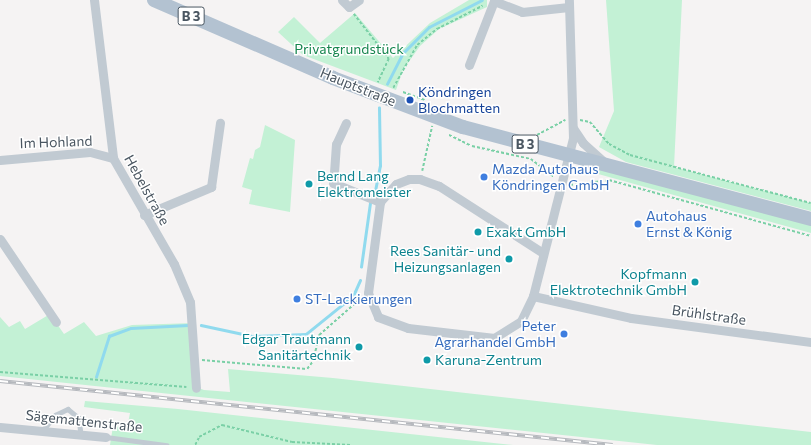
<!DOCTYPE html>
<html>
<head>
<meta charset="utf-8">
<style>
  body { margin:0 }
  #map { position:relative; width:811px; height:445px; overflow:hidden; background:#f5f3f3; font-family:Commissioner,sans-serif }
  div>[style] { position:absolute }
  .green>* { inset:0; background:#c3f1d5 }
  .stream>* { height:2.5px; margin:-1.25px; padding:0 1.25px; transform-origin:1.25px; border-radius:1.25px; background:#90daee }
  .path>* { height:1.5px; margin-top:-0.75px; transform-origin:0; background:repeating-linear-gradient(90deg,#7ad0a6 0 3px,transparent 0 5px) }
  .lane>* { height:4.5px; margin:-2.25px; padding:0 2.25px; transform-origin:2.25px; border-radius:2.25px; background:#c1cad2 }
  .street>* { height:9px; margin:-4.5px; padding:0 4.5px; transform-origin:4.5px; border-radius:4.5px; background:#c1cad2 }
  .primary>* { height:14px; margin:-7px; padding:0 7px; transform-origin:7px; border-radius:7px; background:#b3c2d1 }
  .rail>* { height:4px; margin-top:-2px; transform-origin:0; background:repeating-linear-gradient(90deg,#fff 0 8px,#b5b8bd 0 16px); box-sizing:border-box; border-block:1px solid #b5b8bd }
  .dots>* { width:11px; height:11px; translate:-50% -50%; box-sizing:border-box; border:2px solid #fff; border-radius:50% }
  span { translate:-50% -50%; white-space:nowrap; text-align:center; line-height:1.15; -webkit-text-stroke:3px #fff; paint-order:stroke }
  .shield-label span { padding:1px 3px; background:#fff; border:1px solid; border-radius:3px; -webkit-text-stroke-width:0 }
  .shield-label { font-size:13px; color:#4a5661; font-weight:700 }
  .park-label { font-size:14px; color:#17864f }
  .street-label { font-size:14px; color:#4a5661 }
  .transit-label { font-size:14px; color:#164399 }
  .left { translate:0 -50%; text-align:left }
  .shop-label { font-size:14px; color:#366cbe }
  .right { translate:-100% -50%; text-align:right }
  .culture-label { font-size:14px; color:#0d838f }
</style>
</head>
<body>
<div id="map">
  <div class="green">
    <div style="clip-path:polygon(469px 0,487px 0,487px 7px,439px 29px,420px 46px,403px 70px,396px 90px,303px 55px,278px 32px,294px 17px,320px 43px,355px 13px,393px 58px,430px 23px)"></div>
    <div style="clip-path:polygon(606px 0,682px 0,674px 167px,811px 203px,811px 211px,626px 162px,599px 147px,614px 111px)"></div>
    <div style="clip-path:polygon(265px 125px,295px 140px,290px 212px,249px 204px,252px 190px,242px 187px,250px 158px,253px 159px,255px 150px,260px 147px)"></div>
    <div style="clip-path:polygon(593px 165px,811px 222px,811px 233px,591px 172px)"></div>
    <div style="clip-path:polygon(50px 314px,64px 334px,84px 322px,96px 336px,132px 325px,194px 323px,196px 387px,204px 390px,230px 392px,228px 369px,333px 378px,811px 432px,811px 445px,657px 445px,0 376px,0 317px,9px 327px,20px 321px,25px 329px)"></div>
    <div style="clip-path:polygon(85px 401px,178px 409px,513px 445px,110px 445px,113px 426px,127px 428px,130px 413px,84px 407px)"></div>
  </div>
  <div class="stream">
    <div style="left:387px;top:84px;width:34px;rotate:-63deg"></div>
    <div style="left:402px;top:54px;width:38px;rotate:-45deg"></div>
    <div style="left:429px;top:27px;width:59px;rotate:-27deg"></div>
    <div style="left:375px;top:191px;width:25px;rotate:-79deg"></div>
    <div style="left:380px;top:166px;width:58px;rotate:-91deg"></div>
    <div style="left:361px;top:267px;width:65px;rotate:-82deg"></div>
    <div style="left:201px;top:325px;width:52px;rotate:12.2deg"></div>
    <div style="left:252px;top:336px;width:54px;rotate:-2.1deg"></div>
    <div style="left:306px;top:334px;width:60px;rotate:-39deg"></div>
    <div style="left:353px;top:296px;width:17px;rotate:-66deg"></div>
    <div style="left:96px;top:377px;width:43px;rotate:-72.4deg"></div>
    <div style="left:109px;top:336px;width:23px;rotate:-20deg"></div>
    <div style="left:131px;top:328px;width:57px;rotate:-3deg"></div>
  </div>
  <div class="path">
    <div style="left:354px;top:14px;width:57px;rotate:52.1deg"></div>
    <div style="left:389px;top:59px;width:26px;rotate:115deg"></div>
    <div style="left:393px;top:88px;width:49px;rotate:-60.8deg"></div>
    <div style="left:417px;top:45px;width:26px;rotate:-39deg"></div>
    <div style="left:437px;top:29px;width:51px;rotate:-27.1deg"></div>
    <div style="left:403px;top:92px;width:23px;rotate:20deg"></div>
    <div style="left:580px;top:120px;width:10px;rotate:11deg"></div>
    <div style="left:590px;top:122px;width:29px;rotate:49deg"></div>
    <div style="left:609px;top:144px;width:24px;rotate:28deg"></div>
    <div style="left:630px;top:155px;width:187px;rotate:14.9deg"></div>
    <div style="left:449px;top:135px;width:25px;rotate:26deg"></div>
    <div style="left:472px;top:146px;width:60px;rotate:12.4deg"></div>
    <div style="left:531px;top:159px;width:29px;rotate:38deg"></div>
    <div style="left:537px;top:135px;width:32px;rotate:-28deg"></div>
    <div style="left:422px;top:171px;width:46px;rotate:-77.5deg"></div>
    <div style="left:570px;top:185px;width:39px;rotate:-7deg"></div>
    <div style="left:609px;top:180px;width:210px;rotate:15.5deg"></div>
    <div style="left:202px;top:360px;width:105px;rotate:4.9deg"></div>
    <div style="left:307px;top:369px;width:10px;rotate:-53deg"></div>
    <div style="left:313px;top:361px;width:27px;rotate:-77deg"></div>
    <div style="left:319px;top:335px;width:56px;rotate:-41.4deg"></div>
    <div style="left:0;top:372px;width:187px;rotate:4.6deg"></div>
    <div style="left:195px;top:445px;width:9px;rotate:-63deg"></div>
    <div style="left:199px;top:437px;width:26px;rotate:-28deg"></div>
    <div style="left:222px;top:425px;width:72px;rotate:13.7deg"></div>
    <div style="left:292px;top:442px;width:59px;rotate:2.9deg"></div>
  </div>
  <div class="lane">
    <div style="left:43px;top:430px;width:19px;rotate:-51deg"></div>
    <div style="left:55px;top:415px;width:14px;rotate:-25deg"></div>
    <div style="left:68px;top:409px;width:14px;rotate:39deg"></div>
    <div style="left:79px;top:418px;width:16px;rotate:83deg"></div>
    <div style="left:106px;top:437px;width:61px;rotate:7.6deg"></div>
  </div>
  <div class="street">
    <div style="left:94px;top:0;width:159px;rotate:83.1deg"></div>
    <div style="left:113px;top:158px;width:122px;rotate:60.1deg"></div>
    <div style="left:174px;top:264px;width:41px;rotate:67.2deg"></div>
    <div style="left:190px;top:302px;width:86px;rotate:86deg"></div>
    <div style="left:342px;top:0;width:10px;rotate:45deg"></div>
    <div style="left:349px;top:7px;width:12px;rotate:-35deg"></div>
    <div style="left:469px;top:65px;width:69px;rotate:-68.7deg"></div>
    <div style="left:494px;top:1px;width:30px;rotate:21deg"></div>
    <div style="left:522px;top:12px;width:47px;rotate:-6.1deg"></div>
    <div style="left:346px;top:123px;width:23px;rotate:115deg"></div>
    <div style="left:336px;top:144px;width:39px;rotate:94deg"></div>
    <div style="left:333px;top:183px;width:51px;rotate:22deg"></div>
    <div style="left:573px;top:128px;width:18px;rotate:56deg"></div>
    <div style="left:583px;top:143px;width:27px;rotate:42deg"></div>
    <div style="left:0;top:160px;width:90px;rotate:-5.1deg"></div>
    <div style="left:90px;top:152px;width:24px;rotate:15deg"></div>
    <div style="left:144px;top:215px;width:73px;rotate:-22.7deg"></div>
    <div style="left:211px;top:187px;width:65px;rotate:-82deg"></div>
    <div style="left:0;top:239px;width:100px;rotate:56deg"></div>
    <div style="left:543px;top:253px;width:124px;rotate:-147.2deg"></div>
    <div style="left:439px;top:186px;width:20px;rotate:-160deg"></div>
    <div style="left:420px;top:179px;width:11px;rotate:180deg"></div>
    <div style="left:409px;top:179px;width:14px;rotate:159deg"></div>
    <div style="left:396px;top:184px;width:24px;rotate:132deg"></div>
    <div style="left:380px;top:202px;width:92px;rotate:97.5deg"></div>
    <div style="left:368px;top:293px;width:26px;rotate:67deg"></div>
    <div style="left:378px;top:317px;width:32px;rotate:20deg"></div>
    <div style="left:408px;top:328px;width:87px;rotate:6.6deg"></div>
    <div style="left:494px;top:338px;width:32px;rotate:-32deg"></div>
    <div style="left:521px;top:321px;width:28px;rotate:-64deg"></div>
    <div style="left:533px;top:296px;width:163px;rotate:-75.8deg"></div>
    <div style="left:573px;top:138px;width:138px;rotate:-91.7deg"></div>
    <div style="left:533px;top:296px;width:100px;rotate:12.7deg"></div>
    <div style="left:631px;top:318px;width:182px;rotate:7.6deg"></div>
    <div style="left:0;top:427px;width:106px;rotate:5.4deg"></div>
  </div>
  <div class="primary">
    <div style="left:154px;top:0;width:195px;rotate:23.5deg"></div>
    <div style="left:333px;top:78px;width:139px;rotate:20.7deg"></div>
    <div style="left:463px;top:127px;width:360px;rotate:14.8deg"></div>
  </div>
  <div class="rail">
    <div style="left:0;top:381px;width:616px;rotate:5.96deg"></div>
  </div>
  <div class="dots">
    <div style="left:410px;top:100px;background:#1a4fb4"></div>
    <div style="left:484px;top:177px;background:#3f7fe0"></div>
    <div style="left:309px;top:184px;background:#0f9aa8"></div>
    <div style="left:638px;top:224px;background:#3f7fe0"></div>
    <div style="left:478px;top:232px;background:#0f9aa8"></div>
    <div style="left:509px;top:259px;background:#0f9aa8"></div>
    <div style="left:695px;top:282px;background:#0f9aa8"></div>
    <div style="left:297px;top:299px;background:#3f7fe0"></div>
    <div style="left:564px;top:334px;background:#3f7fe0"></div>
    <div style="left:359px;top:347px;background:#0f9aa8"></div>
    <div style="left:427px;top:360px;background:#0f9aa8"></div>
  </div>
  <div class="shield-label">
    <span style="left:191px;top:16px">B 3</span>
    <span style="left:525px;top:144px">B 3</span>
  </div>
  <div class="park-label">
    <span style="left:349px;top:49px">Privatgrundstück</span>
  </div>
  <div class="street-label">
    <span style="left:358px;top:87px;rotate:22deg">Hauptstraße</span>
    <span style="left:56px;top:142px;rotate:-2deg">Im Hohland</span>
    <span style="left:147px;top:190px;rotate:61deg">Hebelstraße</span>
    <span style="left:709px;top:315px;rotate:8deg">Brühlstraße</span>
    <span style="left:84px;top:421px;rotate:6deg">Sägemattenstraße</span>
  </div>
  <div class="transit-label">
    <span class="left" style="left:418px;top:100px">Köndringen<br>Blochmatten</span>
  </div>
  <div class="shop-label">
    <span class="left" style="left:492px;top:177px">Mazda Autohaus<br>Köndringen GmbH</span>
    <span class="left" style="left:646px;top:224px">Autohaus<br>Ernst &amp; König</span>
    <span class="left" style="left:305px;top:299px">ST-Lackierungen</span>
    <span class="right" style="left:556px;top:334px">Peter<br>Agrarhandel GmbH</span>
  </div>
  <div class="culture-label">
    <span class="left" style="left:317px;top:184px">Bernd Lang<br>Elektromeister</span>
    <span class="left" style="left:486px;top:232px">Exakt GmbH</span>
    <span class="right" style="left:501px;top:259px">Rees Sanitär- und<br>Heizungsanlagen</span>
    <span class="right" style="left:687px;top:282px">Kopfmann<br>Elektrotechnik GmbH</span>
    <span class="right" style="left:351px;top:347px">Edgar Trautmann<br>Sanitärtechnik</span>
    <span class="left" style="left:435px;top:360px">Karuna-Zentrum</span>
  </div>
</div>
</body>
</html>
